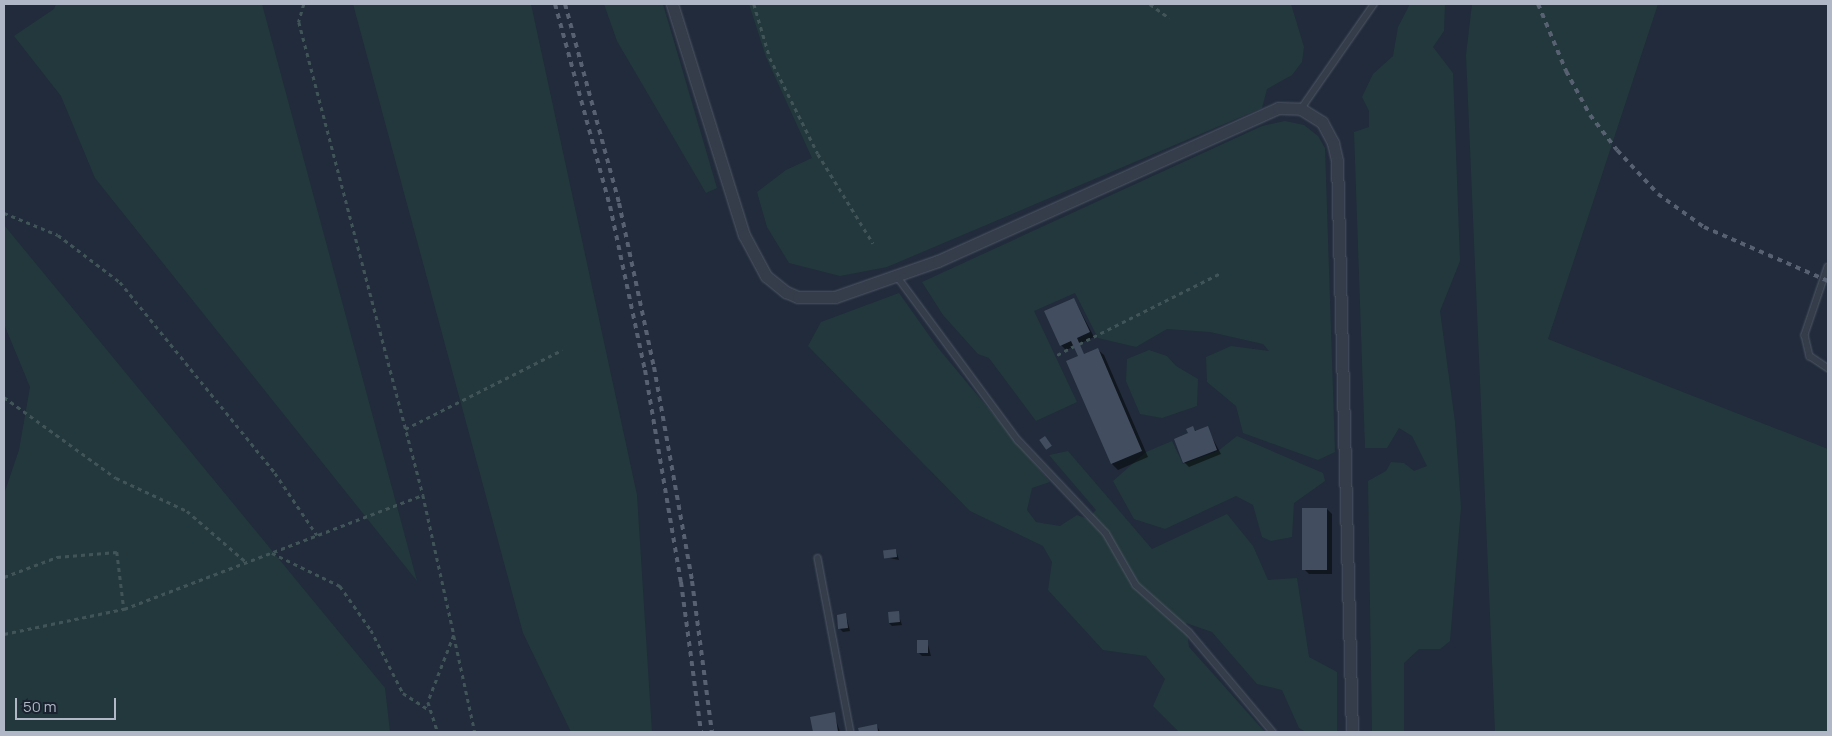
<!DOCTYPE html>
<html>
<head>
<meta charset="utf-8">
<style>
  body { margin:0 }
  #map { position:relative; width:1832px; height:736px; overflow:hidden; background:#212b3b; font-family:Manrope,sans-serif }
  div>[style] { position:absolute }
  .green>* { inset:0; background:#23383c }
  .shadow>* { inset:0; background:#0007 }
  .building>* { inset:0; background:#424e60; transform-origin:0 0 }
  .path>* { height:2.5px; margin-top:-1.25px; transform-origin:0; background:repeating-linear-gradient(90deg,#415559 0 4px,transparent 0 8px) }
  .roads { filter:drop-shadow(0 0 1px #505866) drop-shadow(0 0 1px #505866) }
  .lane>* { height:5.5px; margin:-2.75px; padding:0 2.75px; transform-origin:2.75px; border-radius:2.75px; background:#353d4b }
  .street>* { height:11px; margin:-5.5px; padding:0 5.5px; transform-origin:5.5px; border-radius:5.5px; background:#353d4b }
  .rail>* { height:4px; margin-top:-2px; transform-origin:0; background:repeating-linear-gradient(90deg,#576172 0 5px,transparent 0 10px) }
  span { translate:-50% -50%; white-space:nowrap; text-align:center; line-height:1.15; -webkit-text-stroke:4px #1a222f; paint-order:stroke }
  .frame { position:absolute; inset:0; border:5px solid #b0b8c7; pointer-events:none }
  .scale { position:absolute; left:15px; top:698px; width:101px; height:22px; box-sizing:border-box; border:2px solid #b0b8c7; border-top:0; padding-left:6px; font-size:15px; line-height:18px; white-space:nowrap; color:#b0b8c7; -webkit-text-stroke:4px #1a222f; paint-order:stroke }
</style>
</head>
<body>
<div id="map">
  <div class="green">
    <div style="clip-path:polygon(56px 4px,262px 4px,417px 581px,95px 178px,61px 96px,14px 36px,54px 9px)"></div>
    <div style="clip-path:polygon(353px 4px,531px 4px,637px 495px,652px 732px,571px 732px,523px 633px)"></div>
    <div style="clip-path:polygon(604px 4px,663px 4px,717px 188px,706px 193px,617px 41px)"></div>
    <div style="clip-path:polygon(749px 4px,1291px 4px,1304px 47px,1302px 62px,1292px 75px,1267px 89px,1262px 108px,887px 267px,840px 276px,789px 263px,767px 227px,757px 192px,786px 170px,812px 158px,766px 57px)"></div>
    <div style="clip-path:polygon(1410px 4px,1445px 4px,1444px 31px,1433px 47px,1453px 73px,1460px 261px,1440px 311px,1455px 422px,1461px 507px,1450px 641px,1440px 649px,1419px 649px,1404px 663px,1404px 732px,1372px 732px,1368px 481px,1386px 471px,1391px 462px,1404px 463px,1414px 471px,1427px 466px,1412px 436px,1399px 428px,1387px 448px,1365px 448px,1354px 132px,1369px 127px,1369px 111px,1362px 97px,1373px 74px,1393px 56px,1398px 27px)"></div>
    <div style="clip-path:polygon(1472px 4px,1658px 4px,1548px 339px,1828px 449px,1828px 732px,1495px 732px,1466px 55px)"></div>
    <div style="clip-path:polygon(1285px 121px,1304px 125px,1318px 136px,1325px 148px,1335px 452px,1318px 460px,1243px 433px,1236px 406px,1207px 382px,1206px 357px,1231px 346px,1269px 351px,1263px 344px,1210px 332px,1167px 329px,1136px 347px,1098px 338px,1075px 293px,1034px 311px,1077px 402px,1036px 421px,989px 358px,978px 354px,943px 315px,922px 282px,1262px 126px)"></div>
    <div style="clip-path:polygon(4px 225px,385px 688px,390px 732px,4px 732px,4px 494px,19px 450px,30px 387px,4px 324px)"></div>
    <div style="clip-path:polygon(899px 293px,938px 348px,1050px 482px,1032px 488px,1027px 510px,1036px 522px,1060px 526px,1077px 515px,1088px 519px,1096px 510px,1049px 455px,1068px 451px,1152px 549px,1227px 514px,1253px 546px,1268px 580px,1297px 578px,1309px 657px,1337px 672px,1337px 732px,1306px 732px,1299px 728px,1282px 690px,1257px 684px,1212px 632px,1186px 623px,1189px 647px,1265px 732px,1179px 732px,1153px 706px,1165px 679px,1146px 656px,1103px 650px,1048px 590px,1052px 562px,1043px 546px,970px 511px,808px 346px,821px 322px)"></div>
    <div style="clip-path:polygon(1149px 350px,1167px 356px,1176px 366px,1198px 379px,1197px 406px,1162px 418px,1140px 414px,1126px 381px,1127px 359px)"></div>
    <div style="clip-path:polygon(1237px 436px,1323px 473px,1325px 481px,1294px 503px,1292px 537px,1271px 541px,1262px 537px,1253px 505px,1236px 496px,1165px 529px,1134px 519px,1113px 481px,1146px 452px,1172px 441px,1183px 464px,1218px 451px)"></div>
  </div>
  <div class="shadow">
    <div style="clip-path:polygon(1074px 299px,1094px 337px,1079px 344px,1084px 355px,1097px 349px,1104px 355px,1148px 457px,1118px 470px,1112px 464px,1080px 357px,1075px 346px,1066px 350px,1061px 345px)"></div>
    <div style="clip-path:polygon(1193px 428px,1197px 432px,1207px 428px,1221px 454px,1189px 467px,1184px 462px)"></div>
    <div style="clip-path:polygon(1327px 509px,1332px 514px,1332px 574px,1309px 574px,1304px 569px)"></div>
    <div style="clip-path:polygon(896px 550px,899px 560px,885px 557px)"></div>
    <div style="clip-path:polygon(898px 613px,902px 625px,892px 626px,889px 623px)"></div>
    <div style="clip-path:polygon(846px 615px,850px 631px,843px 632px,840px 629px)"></div>
    <div style="clip-path:polygon(927px 641px,931px 656px,922px 656px,919px 653px)"></div>
    <div style="clip-path:polygon(834px 714px,840px 732px,814px 732px,811px 718px)"></div>
    <div style="clip-path:polygon(877px 726px,880px 732px,860px 732px,860px 729px)"></div>
  </div>
  <div class="building">
    <div style="clip-path:polygon(1074px 298px,1090px 332px,1077px 338px,1084px 354px,1098px 348px,1142px 451px,1111px 464px,1066px 361px,1078px 356px,1071px 341px,1060px 346px,1044px 311px)"></div>
    <div style="clip-path:polygon(1193px 426px,1195px 431px,1208px 426px,1217px 450px,1183px 463px,1174px 439px,1188px 433px,1186px 429px)"></div>
    <div style="left:1045px;top:436px;width:12px;height:7px;rotate:55deg"></div>
    <div style="left:1302px;top:508px;width:25px;height:62px"></div>
    <div style="left:896px;top:549px;width:8px;height:13px;rotate:83deg"></div>
    <div style="left:899px;top:611px;width:11px;height:11px;rotate:85deg"></div>
    <div style="clip-path:polygon(846px 613px,848px 628px,838px 629px,837px 615px)"></div>
    <div style="left:917px;top:640px;width:11px;height:13px"></div>
    <div style="clip-path:polygon(835px 712px,838px 732px,813px 732px,810px 717px)"></div>
    <div style="clip-path:polygon(877px 724px,878px 732px,859px 732px,858px 728px)"></div>
  </div>
  <div class="path">
    <div style="left:304px;top:4px;width:19px;rotate:106deg"></div>
    <div style="left:299px;top:22px;width:489px;rotate:75.3deg"></div>
    <div style="left:423px;top:495px;width:143px;rotate:77.5deg"></div>
    <div style="left:454px;top:635px;width:72px;rotate:111.2deg"></div>
    <div style="left:428px;top:702px;width:32px;rotate:72deg"></div>
    <div style="left:754px;top:4px;width:56px;rotate:73.5deg"></div>
    <div style="left:770px;top:58px;width:107px;rotate:63.4deg"></div>
    <div style="left:818px;top:154px;width:105px;rotate:58.3deg"></div>
    <div style="left:1150px;top:4px;width:24px;rotate:36deg"></div>
    <div style="left:4px;top:213px;width:58px;rotate:22.2deg"></div>
    <div style="left:58px;top:235px;width:78px;rotate:37.2deg"></div>
    <div style="left:120px;top:282px;width:246px;rotate:50.9deg"></div>
    <div style="left:275px;top:473px;width:75px;rotate:55.9deg"></div>
    <div style="left:1079px;top:344px;width:157px;rotate:-26.6deg"></div>
    <div style="left:1057px;top:355px;width:19px;rotate:-28deg"></div>
    <div style="left:4px;top:397px;width:138px;rotate:35.9deg"></div>
    <div style="left:116px;top:478px;width:78px;rotate:24.9deg"></div>
    <div style="left:187px;top:511px;width:78px;rotate:40.8deg"></div>
    <div style="left:405px;top:429px;width:176px;rotate:-26.7deg"></div>
    <div style="left:272px;top:553px;width:76px;rotate:25.9deg"></div>
    <div style="left:340px;top:586px;width:54px;rotate:54.8deg"></div>
    <div style="left:371px;top:630px;width:71px;rotate:63.1deg"></div>
    <div style="left:403px;top:693px;width:31px;rotate:33deg"></div>
    <div style="left:4px;top:577px;width:57px;rotate:-20.7deg"></div>
    <div style="left:57px;top:557px;width:60px;rotate:-4.8deg"></div>
    <div style="left:117px;top:552px;width:57px;rotate:83deg"></div>
    <div style="left:4px;top:634px;width:123px;rotate:-11.8deg"></div>
    <div style="left:124px;top:609px;width:320px;rotate:-20.9deg"></div>
    <div style="left:454px;top:636px;width:98px;rotate:77.7deg"></div>
  </div>
  <div class="roads">
    <div class="lane">
      <div style="left:1301px;top:109px;width:128px;rotate:-55.2deg"></div>
      <div style="left:1828px;top:267px;width:72px;rotate:108.7deg"></div>
      <div style="left:1805px;top:335px;width:22px;rotate:77deg"></div>
      <div style="left:1810px;top:356px;width:22px;rotate:34deg"></div>
      <div style="left:897px;top:276px;width:204px;rotate:53.6deg"></div>
      <div style="left:1018px;top:440px;width:128px;rotate:46.6deg"></div>
      <div style="left:1106px;top:533px;width:60px;rotate:60deg"></div>
      <div style="left:1136px;top:585px;width:71px;rotate:41.6deg"></div>
      <div style="left:1189px;top:632px;width:131px;rotate:50deg"></div>
      <div style="left:818px;top:558px;width:177px;rotate:79.3deg"></div>
    </div>
    <div class="street">
      <div style="left:672px;top:4px;width:242px;rotate:72.7deg"></div>
      <div style="left:744px;top:235px;width:47px;rotate:61.8deg"></div>
      <div style="left:766px;top:276px;width:26px;rotate:39deg"></div>
      <div style="left:786px;top:292px;width:13px;rotate:23deg"></div>
      <div style="left:798px;top:297px;width:37px"></div>
      <div style="left:835px;top:297px;width:109px;rotate:-19.3deg"></div>
      <div style="left:938px;top:261px;width:373px;rotate:-24.2deg"></div>
      <div style="left:1278px;top:108px;width:23px;rotate:2deg"></div>
      <div style="left:1301px;top:109px;width:25px;rotate:32deg"></div>
      <div style="left:1322px;top:122px;width:24px;rotate:62deg"></div>
      <div style="left:1333px;top:143px;width:18px;rotate:77deg"></div>
      <div style="left:1337px;top:161px;width:571px;rotate:88.5deg"></div>
    </div>
  </div>
  <div class="rail">
    <div style="left:555px;top:4px;width:209px;rotate:74.8deg"></div>
    <div style="left:610px;top:206px;width:168px;rotate:78deg"></div>
    <div style="left:645px;top:370px;width:215px;rotate:80.4deg"></div>
    <div style="left:681px;top:582px;width:151px;rotate:82.4deg"></div>
    <div style="left:565px;top:4px;width:206px;rotate:74.8deg"></div>
    <div style="left:619px;top:203px;width:168px;rotate:78deg"></div>
    <div style="left:654px;top:367px;width:217px;rotate:79.9deg"></div>
    <div style="left:692px;top:581px;width:152px;rotate:82.5deg"></div>
    <div style="left:1538px;top:4px;width:73px;rotate:67.3deg"></div>
    <div style="left:1566px;top:71px;width:50px;rotate:61.4deg"></div>
    <div style="left:1590px;top:115px;width:44px;rotate:52.4deg"></div>
    <div style="left:1617px;top:150px;width:60px;rotate:47deg"></div>
    <div style="left:1658px;top:194px;width:57px;rotate:35.7deg"></div>
    <div style="left:1704px;top:227px;width:135px;rotate:23.5deg"></div>
  </div>
  <div class="frame"></div>
  <div class="scale">50 m</div>
</div>
</body>
</html>
